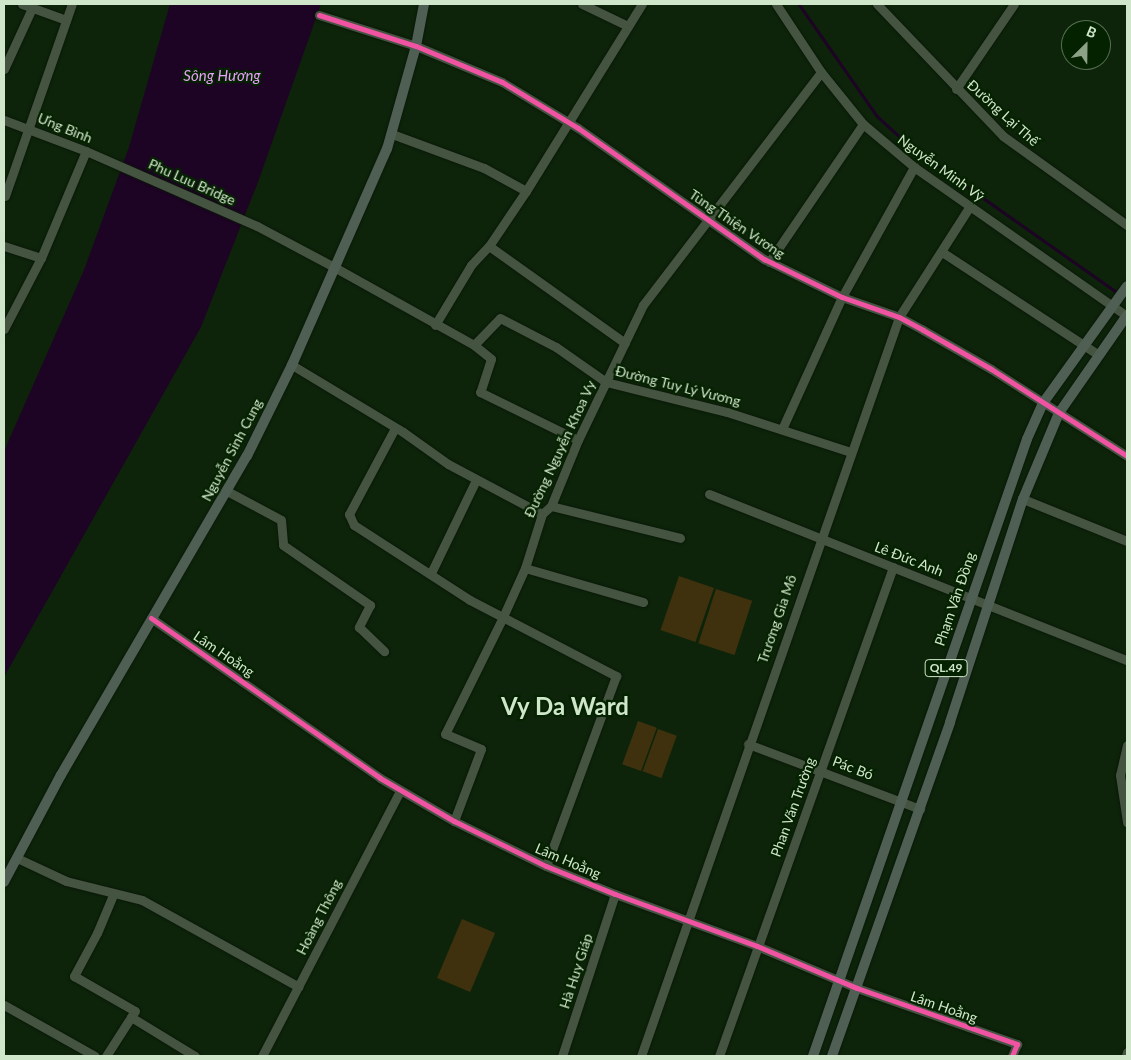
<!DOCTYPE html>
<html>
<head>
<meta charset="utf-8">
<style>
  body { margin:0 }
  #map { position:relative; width:1131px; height:1060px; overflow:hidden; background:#0d240a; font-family:Lato,sans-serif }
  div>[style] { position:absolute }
  .green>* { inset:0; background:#3f310d; transform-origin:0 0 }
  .water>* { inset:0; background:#1d0324 }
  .stream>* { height:2.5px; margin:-1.25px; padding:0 1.25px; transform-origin:1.25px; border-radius:1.25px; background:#1d0324 }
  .roads { filter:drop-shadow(0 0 1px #0a1708) drop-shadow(0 0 1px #0a1708) }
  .minor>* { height:9px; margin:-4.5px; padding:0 4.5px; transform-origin:4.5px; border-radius:4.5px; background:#445440 }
  .major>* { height:10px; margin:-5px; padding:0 5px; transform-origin:5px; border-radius:5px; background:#4f5f54 }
  .cycleway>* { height:5px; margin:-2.5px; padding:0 2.5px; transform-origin:2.5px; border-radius:2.5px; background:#f153a3 }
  span { translate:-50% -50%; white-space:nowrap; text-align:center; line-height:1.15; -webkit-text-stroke:4.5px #052200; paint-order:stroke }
  .shield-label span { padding:1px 4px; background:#052200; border:1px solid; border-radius:4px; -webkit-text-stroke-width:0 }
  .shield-label { font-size:12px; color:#d0e6ca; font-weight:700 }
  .street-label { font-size:14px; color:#d0e6ca }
  .water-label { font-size:15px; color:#e7a0f8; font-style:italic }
  .town-label { font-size:24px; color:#d0e6ca; font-weight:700 }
  .frame { position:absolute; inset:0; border:5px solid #d0e6ca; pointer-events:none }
  .north { position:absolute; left:1061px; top:20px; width:50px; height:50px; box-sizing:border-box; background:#052200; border:1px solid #567051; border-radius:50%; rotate:23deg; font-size:14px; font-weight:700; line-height:20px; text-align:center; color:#d0e6ca }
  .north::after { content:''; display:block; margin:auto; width:18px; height:22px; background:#8ca287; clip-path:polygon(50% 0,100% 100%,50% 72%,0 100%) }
</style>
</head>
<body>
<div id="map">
  <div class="green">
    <div style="left:679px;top:576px;width:37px;height:57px;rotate:19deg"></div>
    <div style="left:716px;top:589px;width:38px;height:57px;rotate:18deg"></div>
    <div style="left:638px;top:721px;width:20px;height:46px;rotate:20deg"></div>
    <div style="left:658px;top:729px;width:20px;height:45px;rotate:20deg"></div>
    <div style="left:462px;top:919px;width:36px;height:64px;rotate:23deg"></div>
  </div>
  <div class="water">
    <div style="clip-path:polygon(170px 4px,321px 4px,258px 182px,201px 327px,4px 677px,4px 451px,84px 270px,129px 147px)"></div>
  </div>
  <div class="stream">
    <div style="left:799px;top:4px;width:136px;rotate:55.1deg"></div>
    <div style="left:877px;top:116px;width:46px;rotate:42.4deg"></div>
    <div style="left:911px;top:147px;width:253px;rotate:35.2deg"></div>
  </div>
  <div class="roads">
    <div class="minor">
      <div style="left:22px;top:4px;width:47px;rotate:20deg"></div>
      <div style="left:582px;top:4px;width:51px;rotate:25.6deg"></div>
      <div style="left:776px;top:4px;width:82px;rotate:56.5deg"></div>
      <div style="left:821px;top:72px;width:67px;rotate:51.1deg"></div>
      <div style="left:863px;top:124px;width:67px;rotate:40.1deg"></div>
      <div style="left:914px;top:167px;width:260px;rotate:35deg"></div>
      <div style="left:877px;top:4px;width:182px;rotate:46.3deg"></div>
      <div style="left:1003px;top:136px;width:153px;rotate:35.7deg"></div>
      <div style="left:319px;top:15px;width:102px;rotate:17.7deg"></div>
      <div style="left:416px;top:46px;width:93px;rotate:22.7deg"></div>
      <div style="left:502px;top:82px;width:89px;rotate:31.2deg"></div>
      <div style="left:578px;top:128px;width:228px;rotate:35.2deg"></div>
      <div style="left:764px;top:259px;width:87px;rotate:26deg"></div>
      <div style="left:842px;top:297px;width:60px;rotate:19.3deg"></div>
      <div style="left:899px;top:317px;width:27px;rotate:28deg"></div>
      <div style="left:923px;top:330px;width:78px;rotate:29.8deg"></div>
      <div style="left:991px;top:369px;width:161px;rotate:32.6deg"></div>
      <div style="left:4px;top:69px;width:67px;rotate:-65.3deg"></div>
      <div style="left:956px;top:89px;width:103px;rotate:-55.7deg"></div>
      <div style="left:4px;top:120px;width:88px;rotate:20.7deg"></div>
      <div style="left:86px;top:151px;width:187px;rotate:23.7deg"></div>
      <div style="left:257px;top:226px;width:87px;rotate:28deg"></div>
      <div style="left:334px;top:267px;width:160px;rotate:29.1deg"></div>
      <div style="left:474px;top:345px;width:22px;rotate:39deg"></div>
      <div style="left:491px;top:359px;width:35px;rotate:108deg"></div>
      <div style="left:480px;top:392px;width:109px;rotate:26.1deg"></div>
      <div style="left:392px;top:134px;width:98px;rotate:20.3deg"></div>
      <div style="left:484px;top:168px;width:48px;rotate:28.7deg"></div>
      <div style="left:5px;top:196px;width:203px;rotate:-70.8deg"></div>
      <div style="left:4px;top:246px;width:39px;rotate:18deg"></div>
      <div style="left:489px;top:246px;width:167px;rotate:35.5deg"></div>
      <div style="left:942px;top:252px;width:186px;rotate:33.3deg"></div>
      <div style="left:769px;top:262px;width:167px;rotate:-55.7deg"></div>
      <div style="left:435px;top:325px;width:70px;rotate:-59deg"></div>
      <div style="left:471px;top:265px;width:26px;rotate:-47deg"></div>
      <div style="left:489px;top:246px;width:66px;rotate:-56.1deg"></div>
      <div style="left:526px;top:191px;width:220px;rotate:-58.2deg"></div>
      <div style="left:4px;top:329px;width:80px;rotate:-62.5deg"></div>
      <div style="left:41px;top:258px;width:116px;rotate:-67.2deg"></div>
      <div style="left:474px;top:345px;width:37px;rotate:-46deg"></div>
      <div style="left:500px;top:318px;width:63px;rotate:27.4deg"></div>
      <div style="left:556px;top:347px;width:61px;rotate:35deg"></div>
      <div style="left:606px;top:382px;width:125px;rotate:13.9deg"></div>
      <div style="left:727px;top:412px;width:130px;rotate:17.9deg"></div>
      <div style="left:292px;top:365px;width:130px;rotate:31.1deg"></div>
      <div style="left:403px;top:432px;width:55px;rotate:35.4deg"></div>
      <div style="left:448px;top:464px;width:106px;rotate:28deg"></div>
      <div style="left:395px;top:428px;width:98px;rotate:118.1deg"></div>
      <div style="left:349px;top:514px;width:12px;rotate:66deg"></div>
      <div style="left:354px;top:525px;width:138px;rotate:32.9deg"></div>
      <div style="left:470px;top:600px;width:165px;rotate:27.5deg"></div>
      <div style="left:616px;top:676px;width:202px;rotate:110.2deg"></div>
      <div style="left:782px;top:429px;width:145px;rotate:-65.6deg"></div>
      <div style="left:842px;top:297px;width:149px;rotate:-61deg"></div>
      <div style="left:227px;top:491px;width:61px;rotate:28.2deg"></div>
      <div style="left:281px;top:520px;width:25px;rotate:85deg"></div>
      <div style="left:283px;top:545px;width:106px;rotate:34.6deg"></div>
      <div style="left:370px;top:605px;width:25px;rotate:117deg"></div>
      <div style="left:359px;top:627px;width:35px;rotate:44deg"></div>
      <div style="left:709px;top:494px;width:450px;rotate:21.7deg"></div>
      <div style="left:1023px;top:499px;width:112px;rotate:22deg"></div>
      <div style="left:551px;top:506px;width:133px;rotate:13.9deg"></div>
      <div style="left:525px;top:568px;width:123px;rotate:16.1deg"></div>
      <div style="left:431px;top:573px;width:103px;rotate:-64.2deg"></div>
      <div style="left:151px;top:618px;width:279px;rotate:34.9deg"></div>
      <div style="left:380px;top:778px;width:86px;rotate:30.2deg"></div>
      <div style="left:454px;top:821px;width:102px;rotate:26.1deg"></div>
      <div style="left:546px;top:866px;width:74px;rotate:22.1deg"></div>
      <div style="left:615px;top:894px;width:151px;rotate:20.1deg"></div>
      <div style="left:757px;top:946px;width:108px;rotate:22.8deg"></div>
      <div style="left:857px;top:988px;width:170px;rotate:19.3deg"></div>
      <div style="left:1017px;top:1044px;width:13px;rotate:113deg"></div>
      <div style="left:748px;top:744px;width:184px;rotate:20.7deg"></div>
      <div style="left:1127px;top:745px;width:31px;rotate:103deg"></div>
      <div style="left:1120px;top:775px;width:48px;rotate:81.5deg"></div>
      <div style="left:454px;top:821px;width:77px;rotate:-69.4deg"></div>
      <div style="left:481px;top:749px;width:39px;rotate:-157deg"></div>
      <div style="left:445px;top:734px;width:128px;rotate:-63.6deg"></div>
      <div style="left:502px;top:619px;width:56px;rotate:-65.7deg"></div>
      <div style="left:525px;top:568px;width:57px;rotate:-72.5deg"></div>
      <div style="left:542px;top:514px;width:12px;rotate:-42deg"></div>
      <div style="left:551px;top:506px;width:71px;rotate:-67.8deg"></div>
      <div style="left:578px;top:440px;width:150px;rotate:-64.3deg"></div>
      <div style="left:643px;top:305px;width:293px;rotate:-52.6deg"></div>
      <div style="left:17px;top:858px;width:54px;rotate:25.1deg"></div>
      <div style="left:66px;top:881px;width:78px;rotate:14deg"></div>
      <div style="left:142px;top:900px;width:179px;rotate:29deg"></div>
      <div style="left:113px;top:895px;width:41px;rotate:112.8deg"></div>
      <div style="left:97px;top:933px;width:49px;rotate:118.1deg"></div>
      <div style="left:74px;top:976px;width:70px;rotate:29.8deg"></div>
      <div style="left:135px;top:1011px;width:7px;rotate:124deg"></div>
      <div style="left:4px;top:1005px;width:104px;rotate:29.3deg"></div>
      <div style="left:106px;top:1056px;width:46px;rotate:-57.3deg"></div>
      <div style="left:131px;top:1017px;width:75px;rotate:31.4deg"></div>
      <div style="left:262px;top:1056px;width:299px;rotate:-62.5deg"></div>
      <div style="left:562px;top:1056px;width:170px;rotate:-71.9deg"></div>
      <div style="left:641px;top:1056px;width:783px;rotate:-70.75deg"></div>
      <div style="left:899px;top:317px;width:132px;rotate:-57.4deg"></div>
      <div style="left:719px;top:1056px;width:519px;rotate:-70.41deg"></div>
      <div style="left:1126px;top:1056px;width:4px;rotate:-76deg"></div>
    </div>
    <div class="major">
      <div style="left:4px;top:882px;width:121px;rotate:-62deg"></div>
      <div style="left:61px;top:775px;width:369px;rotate:-59.8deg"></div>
      <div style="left:247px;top:456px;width:102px;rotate:-63.7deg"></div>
      <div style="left:292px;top:365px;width:236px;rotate:-66.3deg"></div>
      <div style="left:387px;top:149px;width:107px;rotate:-74.3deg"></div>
      <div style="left:416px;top:46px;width:43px;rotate:-79.2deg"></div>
      <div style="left:813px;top:1056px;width:653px;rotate:-70.87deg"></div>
      <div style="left:1027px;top:439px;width:39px;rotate:-66deg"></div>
      <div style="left:1043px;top:403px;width:144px;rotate:-54.3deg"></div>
      <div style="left:832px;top:1056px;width:354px;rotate:-70.5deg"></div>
      <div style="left:950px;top:722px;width:235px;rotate:-71.9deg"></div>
      <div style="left:1023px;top:499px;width:93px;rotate:-67.3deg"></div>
      <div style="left:1059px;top:413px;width:119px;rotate:-55.2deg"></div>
    </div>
  </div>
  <div class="cycleway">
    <div style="left:319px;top:15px;width:102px;rotate:17.7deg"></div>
    <div style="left:416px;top:46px;width:93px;rotate:22.7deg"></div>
    <div style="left:502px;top:82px;width:89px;rotate:31.2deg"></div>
    <div style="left:578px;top:128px;width:228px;rotate:35.2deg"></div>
    <div style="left:764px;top:259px;width:87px;rotate:26deg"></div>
    <div style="left:842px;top:297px;width:60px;rotate:19.3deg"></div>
    <div style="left:899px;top:317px;width:27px;rotate:28deg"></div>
    <div style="left:923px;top:330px;width:78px;rotate:29.8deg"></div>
    <div style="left:991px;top:369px;width:161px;rotate:32.6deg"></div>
    <div style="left:151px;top:618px;width:279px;rotate:34.9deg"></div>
    <div style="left:380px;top:778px;width:86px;rotate:30.2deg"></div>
    <div style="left:454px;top:821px;width:102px;rotate:26.1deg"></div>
    <div style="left:546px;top:866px;width:74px;rotate:22.1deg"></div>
    <div style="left:615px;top:894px;width:151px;rotate:20.1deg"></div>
    <div style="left:757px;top:946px;width:108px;rotate:22.8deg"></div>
    <div style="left:857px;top:988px;width:170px;rotate:19.3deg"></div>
    <div style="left:1017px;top:1044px;width:13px;rotate:113deg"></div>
  </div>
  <div class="shield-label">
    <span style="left:946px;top:668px">QL.49</span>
  </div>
  <div class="street-label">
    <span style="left:1003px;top:113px;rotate:42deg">Đường Lại Thế</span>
    <span style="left:65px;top:128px;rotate:22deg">Ưng Bình</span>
    <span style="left:941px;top:168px;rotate:36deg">Nguyễn Minh Vỹ</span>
    <span style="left:192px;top:182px;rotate:24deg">Phu Luu Bridge</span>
    <span style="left:737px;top:224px;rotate:34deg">Tùng Thiện Vương</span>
    <span style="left:678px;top:386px;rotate:14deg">Đường Tuy Lý Vương</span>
    <span style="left:560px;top:449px;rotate:-65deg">Đường Nguyễn Khoa Vy</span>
    <span style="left:232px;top:450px;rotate:-62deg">Nguyễn Sinh Cung</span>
    <span style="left:909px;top:559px;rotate:21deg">Lê Đức Anh</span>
    <span style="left:955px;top:599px;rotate:-71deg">Phạm Văn Đồng</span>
    <span style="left:777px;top:619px;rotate:-71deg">Trương Gia Mô</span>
    <span style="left:224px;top:654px;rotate:34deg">Lâm Hoằng</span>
    <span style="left:853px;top:768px;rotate:21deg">Pác Bó</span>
    <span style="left:793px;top:807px;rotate:-70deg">Phan Văn Trường</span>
    <span style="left:568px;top:861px;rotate:23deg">Lâm Hoằng</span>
    <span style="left:319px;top:917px;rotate:-63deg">Hoàng Thông</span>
    <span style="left:576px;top:971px;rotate:-72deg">Hà Huy Giáp</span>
    <span style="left:944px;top:1007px;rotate:19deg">Lâm Hoằng</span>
  </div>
  <div class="water-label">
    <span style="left:222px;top:76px">Sông Hương</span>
  </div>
  <div class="town-label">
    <span style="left:565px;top:706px">Vy Da Ward</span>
  </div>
  <div class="frame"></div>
  <div class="north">B</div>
</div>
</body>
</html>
